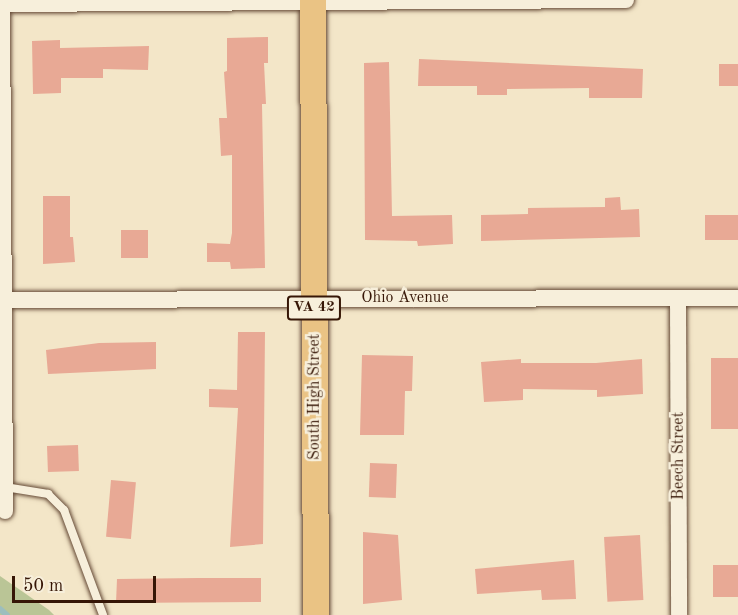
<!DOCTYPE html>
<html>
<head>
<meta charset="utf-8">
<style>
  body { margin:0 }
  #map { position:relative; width:738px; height:615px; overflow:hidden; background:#f3e6c8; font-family:"Old Standard TT",serif }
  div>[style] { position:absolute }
  .green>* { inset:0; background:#bac596 }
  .stream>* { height:6px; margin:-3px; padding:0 3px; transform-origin:3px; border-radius:3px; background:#9dbebd }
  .building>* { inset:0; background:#e8a995; transform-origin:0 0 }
  .roads { filter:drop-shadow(0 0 2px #654a36) drop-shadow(0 0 2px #654a36) }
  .service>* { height:8px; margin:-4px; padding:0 4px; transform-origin:4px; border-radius:4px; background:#f7efdb }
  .minor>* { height:16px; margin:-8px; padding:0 8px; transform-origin:8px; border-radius:8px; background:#f7efdb }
  .primary>* { height:26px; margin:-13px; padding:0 13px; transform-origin:13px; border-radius:13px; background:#eac384 }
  span { translate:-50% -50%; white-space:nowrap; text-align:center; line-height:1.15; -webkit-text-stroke:5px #f7efdb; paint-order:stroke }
  .shield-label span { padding:2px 4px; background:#f7efdb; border:2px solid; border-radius:4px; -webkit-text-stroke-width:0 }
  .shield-label { font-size:15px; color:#361606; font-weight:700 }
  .street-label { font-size:16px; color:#361606 }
  .scale { position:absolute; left:12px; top:576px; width:144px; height:27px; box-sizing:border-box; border:3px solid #361606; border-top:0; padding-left:8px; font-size:18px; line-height:21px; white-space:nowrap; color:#361606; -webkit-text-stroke:4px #f7efdb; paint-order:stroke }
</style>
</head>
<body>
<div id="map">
  <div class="green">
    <div style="clip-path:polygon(0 576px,49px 610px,54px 615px,0 615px)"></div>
  </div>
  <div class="stream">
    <div style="left:0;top:609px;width:9px;rotate:41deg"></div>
  </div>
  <div class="building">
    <div style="clip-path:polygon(268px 37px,268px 63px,264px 63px,266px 104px,262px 104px,265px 268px,231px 269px,230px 262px,207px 262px,207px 243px,230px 244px,232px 233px,232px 155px,221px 156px,219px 118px,227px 118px,224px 72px,227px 71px,227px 38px)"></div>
    <div style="clip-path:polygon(60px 40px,60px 48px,149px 46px,148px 70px,103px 69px,103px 78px,61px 78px,61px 93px,33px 94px,32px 41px)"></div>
    <div style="clip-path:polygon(419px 59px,643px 69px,642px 98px,589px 98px,589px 88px,507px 89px,507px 95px,477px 95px,477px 86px,418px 86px)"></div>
    <div style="clip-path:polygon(389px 62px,392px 216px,452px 215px,453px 244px,418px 246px,417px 241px,365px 240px,364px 63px)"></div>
    <div style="left:719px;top:64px;width:19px;height:22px"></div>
    <div style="clip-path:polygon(43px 196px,70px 196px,70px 237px,73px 237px,75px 262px,43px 264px)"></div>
    <div style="clip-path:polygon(620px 197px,621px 210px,639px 209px,640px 237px,481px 241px,481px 215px,528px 214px,528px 208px,605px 207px,605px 198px)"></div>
    <div style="left:738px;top:215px;width:25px;height:33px;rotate:90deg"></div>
    <div style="left:121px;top:230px;width:27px;height:28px"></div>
    <div style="clip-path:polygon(238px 332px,265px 332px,263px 544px,230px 547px,238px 408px,209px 407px,209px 389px,237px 390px)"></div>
    <div style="clip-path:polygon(156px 342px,156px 369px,48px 374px,46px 350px,99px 343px)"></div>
    <div style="clip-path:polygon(362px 355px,413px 356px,412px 391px,405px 391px,404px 435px,360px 435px)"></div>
    <div style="left:738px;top:358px;width:71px;height:27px;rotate:90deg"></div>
    <div style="clip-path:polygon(521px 359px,521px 363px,596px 363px,642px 359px,643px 394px,597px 397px,597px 390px,523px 389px,523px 400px,484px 402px,481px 362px)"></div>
    <div style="left:78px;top:445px;width:26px;height:31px;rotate:88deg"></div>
    <div style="left:370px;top:463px;width:27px;height:34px;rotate:2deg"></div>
    <div style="left:111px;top:480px;width:25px;height:57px;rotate:5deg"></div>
    <div style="clip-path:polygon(363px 532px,398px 535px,402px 600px,363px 604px)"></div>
    <div style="left:640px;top:535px;width:65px;height:36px;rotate:87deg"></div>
    <div style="clip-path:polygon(574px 560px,576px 599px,542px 600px,541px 590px,477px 594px,475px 569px)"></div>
    <div style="left:738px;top:565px;width:32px;height:25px;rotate:90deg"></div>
    <div style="clip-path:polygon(198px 578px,261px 578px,261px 602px,116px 603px,117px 579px)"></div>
  </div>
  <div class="roads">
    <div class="service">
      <div style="left:5px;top:487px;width:44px;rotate:9.2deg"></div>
      <div style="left:48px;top:494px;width:23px;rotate:45deg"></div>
      <div style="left:64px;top:510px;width:112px;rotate:69.6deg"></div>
    </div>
    <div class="minor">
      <div style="left:2px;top:0;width:511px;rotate:89.66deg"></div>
      <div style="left:0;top:4px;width:626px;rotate:-0.37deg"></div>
      <div style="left:678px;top:298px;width:317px;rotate:89.8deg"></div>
      <div style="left:0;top:300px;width:738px;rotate:-0.16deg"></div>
    </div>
    <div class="primary">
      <div style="left:313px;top:0;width:615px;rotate:89.72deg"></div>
    </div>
  </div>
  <div class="shield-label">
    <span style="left:314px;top:308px">VA 42</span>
  </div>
  <div class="street-label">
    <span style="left:405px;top:298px">Ohio Avenue</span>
    <span style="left:315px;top:397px;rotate:-90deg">South High Street</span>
    <span style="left:679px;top:456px;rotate:-90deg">Beech Street</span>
  </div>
  <div class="scale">50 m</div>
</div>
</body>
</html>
